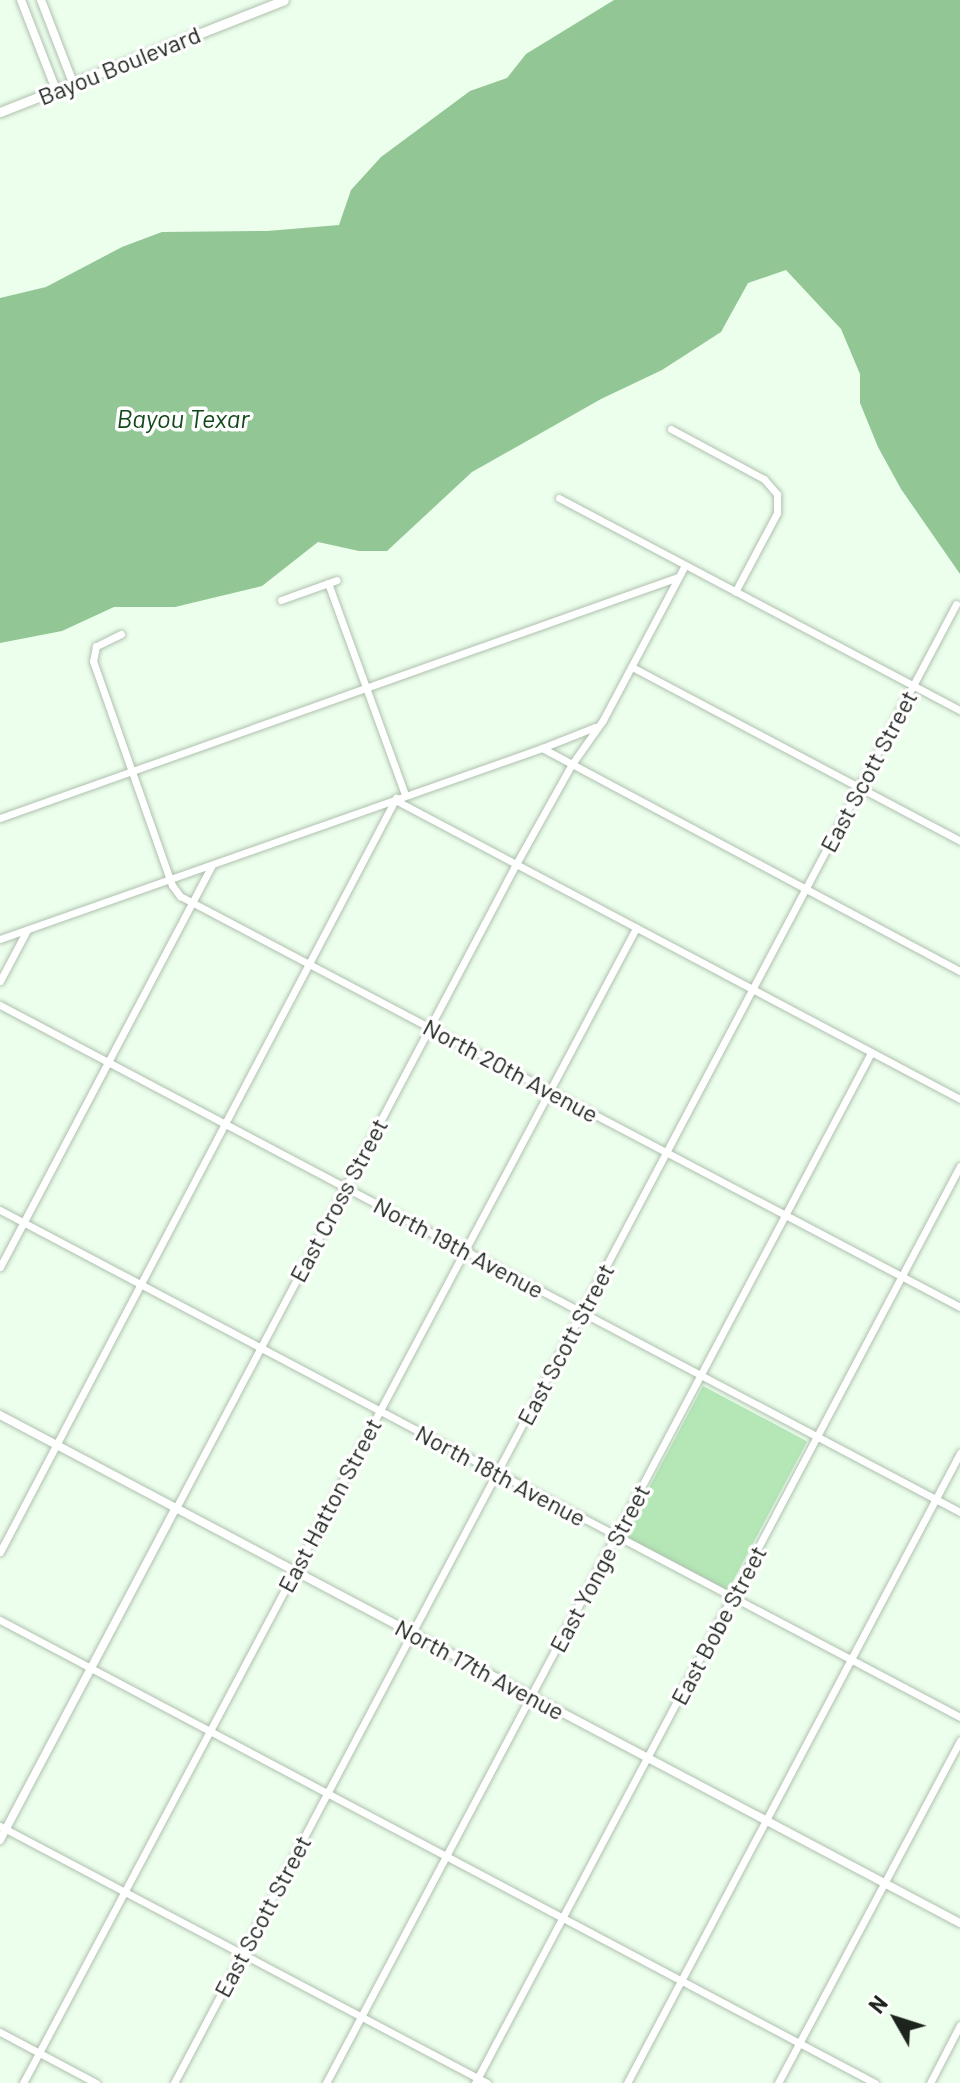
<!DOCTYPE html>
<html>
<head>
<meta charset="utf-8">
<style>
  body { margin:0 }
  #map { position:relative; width:960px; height:2083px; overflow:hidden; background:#ecfeec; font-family:Barlow,sans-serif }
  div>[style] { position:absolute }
  .green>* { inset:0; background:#b4e6b6; transform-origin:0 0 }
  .water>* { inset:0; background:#93c695 }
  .roads { filter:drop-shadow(0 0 2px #afc0af) drop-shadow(0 0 2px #afc0af) }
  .minor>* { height:7px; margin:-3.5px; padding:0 3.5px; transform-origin:3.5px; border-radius:3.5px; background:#fff }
  .tertiary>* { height:8px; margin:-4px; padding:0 4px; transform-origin:4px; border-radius:4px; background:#fff }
  .secondary>* { height:9px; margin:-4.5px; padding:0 4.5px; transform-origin:4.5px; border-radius:4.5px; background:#fff }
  span { translate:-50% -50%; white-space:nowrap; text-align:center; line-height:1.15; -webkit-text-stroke:7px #fff; paint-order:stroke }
  .street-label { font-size:24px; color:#1d241d }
  .water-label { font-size:26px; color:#13481a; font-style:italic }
  .north { position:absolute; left:856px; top:1979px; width:80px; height:80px; -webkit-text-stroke:6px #fff; paint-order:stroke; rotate:309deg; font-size:22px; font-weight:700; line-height:32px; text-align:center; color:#1d241d }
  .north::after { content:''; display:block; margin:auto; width:28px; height:36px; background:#1d241d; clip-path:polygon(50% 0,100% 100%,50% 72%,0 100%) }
</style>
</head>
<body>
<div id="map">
  <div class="green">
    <div style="left:703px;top:1386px;width:118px;height:169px;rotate:28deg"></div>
  </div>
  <div class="water">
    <div style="clip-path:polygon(614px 0,960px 0,960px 574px,901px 489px,878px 447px,860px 403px,860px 374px,841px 329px,786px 270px,748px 283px,721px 332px,662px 370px,601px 399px,472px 472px,387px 551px,359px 551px,318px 542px,262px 586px,175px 607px,114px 607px,62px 631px,0 643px,0 298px,46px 287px,122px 247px,162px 232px,267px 231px,339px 225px,351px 190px,381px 157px,470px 91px,507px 78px,526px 54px)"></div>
  </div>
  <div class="roads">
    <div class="minor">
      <div style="left:671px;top:429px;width:106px;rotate:28.3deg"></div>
      <div style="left:764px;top:479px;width:20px;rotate:49deg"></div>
      <div style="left:777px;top:494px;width:19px;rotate:90deg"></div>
      <div style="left:777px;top:513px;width:89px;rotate:118deg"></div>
      <div style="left:559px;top:498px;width:454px;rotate:27.9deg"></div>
      <div style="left:328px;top:583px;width:226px;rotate:70deg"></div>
      <div style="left:281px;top:600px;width:59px;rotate:-19.7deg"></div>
      <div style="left:121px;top:634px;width:28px;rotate:154deg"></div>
      <div style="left:96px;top:646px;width:15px;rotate:101deg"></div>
      <div style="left:93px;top:661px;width:238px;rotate:70.6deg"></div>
      <div style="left:172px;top:885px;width:14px;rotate:54deg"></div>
      <div style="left:180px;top:896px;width:882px;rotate:27.79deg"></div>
      <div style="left:632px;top:667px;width:371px;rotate:27.9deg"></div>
      <div style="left:542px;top:748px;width:57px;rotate:-21.6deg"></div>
      <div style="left:397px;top:801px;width:637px;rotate:27.89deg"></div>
      <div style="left:0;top:818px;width:720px;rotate:-19.57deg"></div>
      <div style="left:0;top:939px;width:575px;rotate:-19.41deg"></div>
      <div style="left:542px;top:748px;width:474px;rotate:28.1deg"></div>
      <div style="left:0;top:981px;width:58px;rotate:-62.1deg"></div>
      <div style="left:0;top:1005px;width:1086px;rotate:27.84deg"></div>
      <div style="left:0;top:1210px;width:1086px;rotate:27.84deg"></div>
      <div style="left:0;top:1267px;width:453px;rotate:-62.2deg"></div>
      <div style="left:176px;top:1508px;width:728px;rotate:-62.17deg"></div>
      <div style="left:516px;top:864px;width:115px;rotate:-60.8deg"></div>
      <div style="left:572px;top:764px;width:54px;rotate:-54.8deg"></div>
      <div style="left:603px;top:720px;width:175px;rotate:-62.1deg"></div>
      <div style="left:0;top:1552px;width:852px;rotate:-62.29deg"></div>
      <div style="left:0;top:1620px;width:990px;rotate:27.89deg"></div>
      <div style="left:0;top:1826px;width:551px;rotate:27.82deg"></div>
      <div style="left:0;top:2032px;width:109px;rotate:28deg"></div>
      <div style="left:23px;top:2083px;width:1308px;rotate:-62.04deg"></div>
      <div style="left:174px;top:2083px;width:1673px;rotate:-62.13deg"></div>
      <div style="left:326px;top:2083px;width:1165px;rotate:-62.12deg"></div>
      <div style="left:475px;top:2083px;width:1037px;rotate:-62.13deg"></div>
      <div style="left:627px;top:2083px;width:713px;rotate:-62.14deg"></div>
      <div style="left:778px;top:2083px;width:388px;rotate:-62deg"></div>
      <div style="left:930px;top:2083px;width:65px;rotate:-62.7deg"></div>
    </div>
    <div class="tertiary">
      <div style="left:21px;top:0;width:97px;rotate:68.7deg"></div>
      <div style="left:41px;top:0;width:89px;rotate:68.9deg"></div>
      <div style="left:0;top:1415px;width:1086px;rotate:27.89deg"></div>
      <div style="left:0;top:1840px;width:376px;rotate:-62.1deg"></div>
    </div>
    <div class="secondary">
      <div style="left:0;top:112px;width:305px;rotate:-21.5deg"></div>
    </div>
  </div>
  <div class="street-label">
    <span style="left:119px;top:65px;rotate:-22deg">Bayou Boulevard</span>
    <span style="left:868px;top:771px;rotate:-62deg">East Scott Street</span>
    <span style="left:511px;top:1070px;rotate:28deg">North 20th Avenue</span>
    <span style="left:338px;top:1200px;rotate:-62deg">East Cross Street</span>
    <span style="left:459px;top:1247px;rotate:28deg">North 19th Avenue</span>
    <span style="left:565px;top:1344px;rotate:-62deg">East Scott Street</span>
    <span style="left:501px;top:1475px;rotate:28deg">North 18th Avenue</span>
    <span style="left:329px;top:1505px;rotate:-62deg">East Hatton Street</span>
    <span style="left:599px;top:1568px;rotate:-62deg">East Yonge Street</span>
    <span style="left:718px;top:1625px;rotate:-62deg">East Bobe Street</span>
    <span style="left:480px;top:1669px;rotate:28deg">North 17th Avenue</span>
    <span style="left:262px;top:1916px;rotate:-62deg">East Scott Street</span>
  </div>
  <div class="water-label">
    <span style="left:183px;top:418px">Bayou Texar</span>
  </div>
  <div class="north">N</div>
</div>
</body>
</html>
